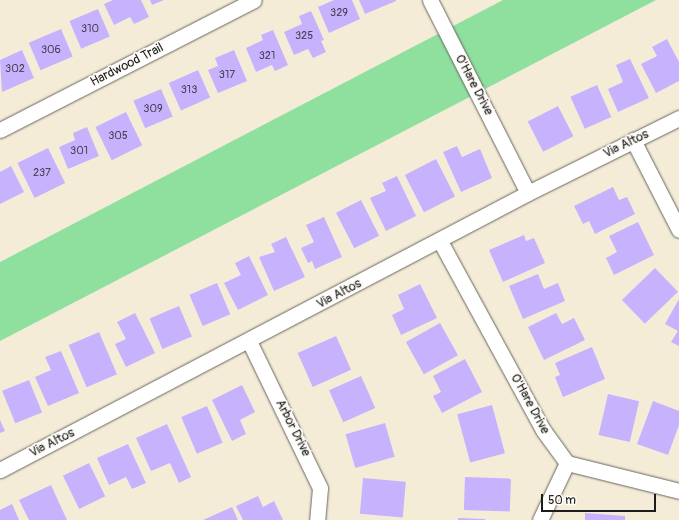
<!DOCTYPE html>
<html>
<head>
<meta charset="utf-8">
<style>
  body { margin:0 }
  #map { position:relative; width:679px; height:520px; overflow:hidden; background:#f5ecd8; font-family:Pangolin,sans-serif }
  div>[style] { position:absolute }
  .green>* { inset:0; background:#8fe09f }
  .building>* { inset:0; background:#c7b2fe; transform-origin:0 0 }
  .roads { filter:drop-shadow(0 0 1px #68655e) drop-shadow(0 0 1px #68655e) }
  .minor>* { height:15px; margin:-7.5px; padding:0 7.5px; transform-origin:7.5px; border-radius:7.5px; background:#fff }
  span { translate:-50% -50%; white-space:nowrap; text-align:center; line-height:1.15; -webkit-text-stroke:3.5px #fdfcf7; paint-order:stroke }
  .number-label { font-size:11px; color:#474254 }
  .number-label span { -webkit-text-stroke-width:0 }
  .street-label { font-size:13px; color:#1c1c1c }
  .scale { position:absolute; left:541px; top:494px; width:115px; height:18px; box-sizing:border-box; border:2px solid #1c1c1c; border-top:0; padding-left:5px; font-size:12px; line-height:14px; white-space:nowrap; color:#1c1c1c; -webkit-text-stroke:3px #fdfcf7; paint-order:stroke }
</style>
</head>
<body>
<div id="map">
  <div class="green">
    <div style="clip-path:polygon(503px 0,656px 0,0 341px,0 262px)"></div>
  </div>
  <div class="building">
    <div style="clip-path:polygon(113px 0,141px 0,149px 17px,134px 24px,130px 17px,114px 25px,104px 4px)"></div>
    <div style="clip-path:polygon(150px 0,164px 0,152px 5px)"></div>
    <div style="clip-path:polygon(334px 0,352px 0,360px 19px,329px 33px,318px 7px)"></div>
    <div style="clip-path:polygon(359px 0,396px 0,396px 1px,365px 14px)"></div>
    <div style="left:98px;top:9px;width:30px;height:31px;rotate:67deg"></div>
    <div style="clip-path:polygon(311px 11px,324px 40px,321px 41px,326px 52px,313px 58px,308px 49px,294px 55px,284px 32px,302px 24px,299px 16px)"></div>
    <div style="left:61px;top:29px;width:30px;height:35px;rotate:67deg"></div>
    <div style="clip-path:polygon(273px 30px,288px 65px,275px 71px,272px 65px,256px 72px,246px 48px,263px 40px,261px 35px)"></div>
    <div style="clip-path:polygon(667px 39px,679px 62px,679px 81px,656px 93px,641px 64px,657px 56px,652px 47px)"></div>
    <div style="clip-path:polygon(22px 50px,34px 78px,2px 92px,0 60px)"></div>
    <div style="clip-path:polygon(234px 50px,247px 81px,218px 93px,208px 70px,218px 66px,215px 58px)"></div>
    <div style="clip-path:polygon(630px 59px,649px 98px,618px 112px,608px 89px,623px 82px,616px 65px)"></div>
    <div style="left:198px;top:70px;width:30px;height:32px;rotate:66deg"></div>
    <div style="left:597px;top:85px;width:35px;height:29px;rotate:66deg"></div>
    <div style="left:161px;top:89px;width:30px;height:30px;rotate:67deg"></div>
    <div style="left:558px;top:106px;width:34px;height:34px;rotate:63deg"></div>
    <div style="left:126px;top:112px;width:37px;height:34px;rotate:64deg"></div>
    <div style="clip-path:polygon(87px 127px,99px 156px,68px 169px,59px 147px,75px 140px,73px 133px)"></div>
    <div style="clip-path:polygon(457px 146px,462px 157px,480px 149px,492px 178px,461px 192px,443px 152px)"></div>
    <div style="left:48px;top:148px;width:39px;height:34px;rotate:64deg"></div>
    <div style="left:436px;top:159px;width:42px;height:35px;rotate:63deg"></div>
    <div style="clip-path:polygon(11px 166px,24px 192px,0 204px,0 172px)"></div>
    <div style="clip-path:polygon(397px 176px,416px 216px,386px 231px,370px 198px,386px 191px,382px 183px)"></div>
    <div style="clip-path:polygon(613px 187px,619px 200px,627px 197px,635px 214px,595px 234px,589px 221px,583px 224px,574px 206px)"></div>
    <div style="left:361px;top:200px;width:40px;height:28px;rotate:63deg"></div>
    <div style="clip-path:polygon(324px 217px,342px 257px,315px 269px,312px 261px,308px 263px,301px 248px,314px 242px,306px 225px)"></div>
    <div style="clip-path:polygon(638px 222px,654px 255px,614px 275px,606px 258px,617px 252px,609px 236px)"></div>
    <div style="clip-path:polygon(524px 235px,526px 241px,534px 238px,545px 263px,503px 282px,489px 250px)"></div>
    <div style="clip-path:polygon(286px 237px,305px 277px,274px 291px,259px 257px,275px 252px,271px 244px)"></div>
    <div style="clip-path:polygon(249px 256px,268px 295px,238px 310px,224px 283px,241px 275px,235px 263px)"></div>
    <div style="left:655px;top:268px;width:33px;height:46px;rotate:46deg"></div>
    <div style="clip-path:polygon(538px 274px,544px 289px,558px 283px,565px 301px,523px 319px,509px 286px)"></div>
    <div style="left:217px;top:283px;width:34px;height:30px;rotate:67deg"></div>
    <div style="clip-path:polygon(420px 284px,437px 318px,401px 335px,392px 315px,404px 309px,398px 295px)"></div>
    <div style="clip-path:polygon(679px 299px,679px 346px,671px 342px,678px 331px,665px 324px)"></div>
    <div style="left:179px;top:306px;width:33px;height:32px;rotate:67deg"></div>
    <div style="clip-path:polygon(135px 313px,155px 353px,126px 367px,115px 344px,126px 339px,117px 322px)"></div>
    <div style="clip-path:polygon(556px 313px,562px 324px,574px 318px,585px 340px,544px 360px,528px 327px)"></div>
    <div style="left:440px;top:323px;width:37px;height:39px;rotate:61deg"></div>
    <div style="left:99px;top:332px;width:46px;height:33px;rotate:67deg"></div>
    <div style="left:336px;top:336px;width:37px;height:42px;rotate:66deg"></div>
    <div style="clip-path:polygon(592px 347px,605px 379px,563px 397px,555px 377px,560px 375px,555px 363px)"></div>
    <div style="clip-path:polygon(61px 351px,79px 393px,48px 406px,35px 377px,51px 370px,45px 357px)"></div>
    <div style="clip-path:polygon(465px 359px,482px 392px,442px 413px,433px 396px,441px 392px,433px 376px)"></div>
    <div style="left:361px;top:376px;width:35px;height:35px;rotate:66deg"></div>
    <div style="left:29px;top:380px;width:35px;height:29px;rotate:68deg"></div>
    <div style="clip-path:polygon(242px 385px,255px 412px,240px 420px,246px 434px,232px 441px,212px 400px)"></div>
    <div style="left:608px;top:394px;width:32px;height:42px;rotate:13deg"></div>
    <div style="clip-path:polygon(653px 401px,679px 411px,679px 425px,668px 455px,637px 444px)"></div>
    <div style="left:492px;top:405px;width:50px;height:36px;rotate:75deg"></div>
    <div style="left:207px;top:406px;width:40px;height:28px;rotate:67deg"></div>
    <div style="clip-path:polygon(0 420px,5px 431px,0 433px)"></div>
    <div style="left:385px;top:423px;width:35px;height:41px;rotate:74deg"></div>
    <div style="clip-path:polygon(167px 424px,191px 477px,179px 483px,170px 463px,151px 471px,136px 438px)"></div>
    <div style="clip-path:polygon(128px 444px,146px 483px,132px 489px,126px 477px,109px 485px,97px 458px)"></div>
    <div style="left:89px;top:463px;width:37px;height:29px;rotate:64deg"></div>
    <div style="left:465px;top:477px;width:46px;height:33px;rotate:2deg"></div>
    <div style="left:363px;top:478px;width:43px;height:36px;rotate:5deg"></div>
    <div style="clip-path:polygon(51px 485px,67px 520px,29px 520px,19px 500px)"></div>
    <div style="clip-path:polygon(258px 496px,263px 507px,274px 501px,283px 520px,243px 520px,236px 506px)"></div>
    <div style="clip-path:polygon(12px 504px,19px 520px,0 520px,0 510px)"></div>
    <div style="clip-path:polygon(232px 507px,238px 520px,203px 520px)"></div>
    <div style="clip-path:polygon(585px 513px,625px 516px,625px 520px,585px 520px)"></div>
    <div style="clip-path:polygon(458px 518px,485px 519px,485px 520px,458px 520px)"></div>
  </div>
  <div class="roads">
    <div class="minor">
      <div style="left:430px;top:0;width:216px;rotate:63.1deg"></div>
      <div style="left:0;top:130px;width:285px;rotate:-27.1deg"></div>
      <div style="left:633px;top:140px;width:101px;rotate:62.9deg"></div>
      <div style="left:440px;top:241px;width:215px;rotate:61.4deg"></div>
      <div style="left:543px;top:430px;width:41px;rotate:54deg"></div>
      <div style="left:567px;top:463px;width:115px;rotate:14deg"></div>
      <div style="left:249px;top:341px;width:163px;rotate:64.2deg"></div>
      <div style="left:320px;top:488px;width:32px;rotate:95deg"></div>
      <div style="left:0;top:470px;width:596px;rotate:-27.68deg"></div>
      <div style="left:528px;top:193px;width:169px;rotate:-26.4deg"></div>
      <div style="left:540px;top:520px;width:63px;rotate:-64.7deg"></div>
    </div>
  </div>
  <div class="number-label">
    <span style="left:339px;top:13px">329</span>
    <span style="left:90px;top:29px">310</span>
    <span style="left:304px;top:36px">325</span>
    <span style="left:51px;top:50px">306</span>
    <span style="left:267px;top:56px">321</span>
    <span style="left:15px;top:69px">302</span>
    <span style="left:227px;top:75px">317</span>
    <span style="left:189px;top:90px">313</span>
    <span style="left:153px;top:109px">309</span>
    <span style="left:118px;top:136px">305</span>
    <span style="left:79px;top:151px">301</span>
    <span style="left:42px;top:173px">237</span>
  </div>
  <div class="street-label">
    <span style="left:127px;top:65px;rotate:-27deg">Hardwood Trail</span>
    <span style="left:474px;top:85px;rotate:62deg">O'Hare Drive</span>
    <span style="left:626px;top:144px;rotate:-26deg">Via Altos</span>
    <span style="left:339px;top:294px;rotate:-28deg">Via Altos</span>
    <span style="left:530px;top:404px;rotate:61deg">O'Hare Drive</span>
    <span style="left:293px;top:428px;rotate:63deg">Arbor Drive</span>
    <span style="left:52px;top:443px;rotate:-27deg">Via Altos</span>
  </div>
  <div class="scale">50 m</div>
</div>
</body>
</html>
